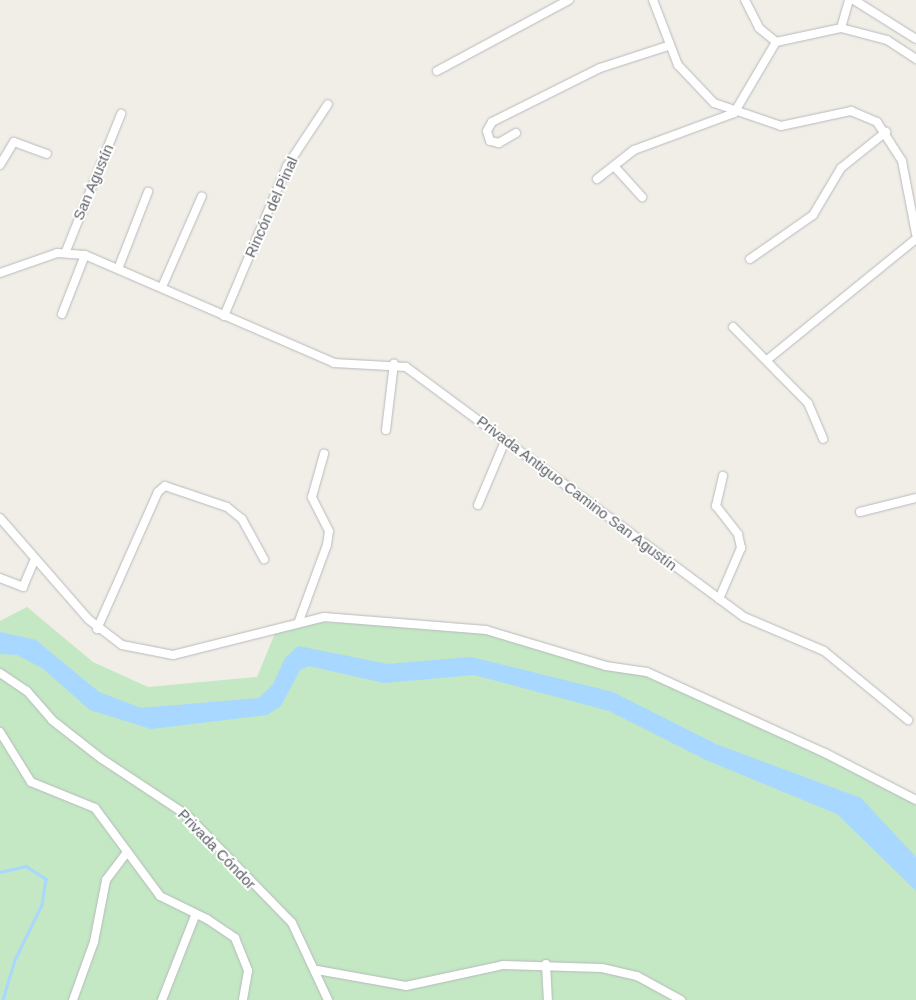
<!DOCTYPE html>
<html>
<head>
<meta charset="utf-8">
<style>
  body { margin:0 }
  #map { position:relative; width:916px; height:1000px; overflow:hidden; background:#f0eee6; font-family:Helvetica,sans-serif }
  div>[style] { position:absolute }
  .green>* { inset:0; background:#c3e8c3 }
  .water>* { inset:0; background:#a8d7ff }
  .stream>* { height:2.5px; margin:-1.25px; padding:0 1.25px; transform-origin:1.25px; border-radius:1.25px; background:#a8d7ff }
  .roads { filter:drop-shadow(0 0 1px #b7b9bd) drop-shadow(0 0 1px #b7b9bd) }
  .minor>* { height:8px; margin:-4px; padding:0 4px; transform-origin:4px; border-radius:4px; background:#fff }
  span { translate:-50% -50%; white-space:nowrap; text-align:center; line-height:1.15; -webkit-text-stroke:4px #fff; paint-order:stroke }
  .street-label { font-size:15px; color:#5e6267 }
</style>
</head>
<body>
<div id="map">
  <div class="green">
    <div style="clip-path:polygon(27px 607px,93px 662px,148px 687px,257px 677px,278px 626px,299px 621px,486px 630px,647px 672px,916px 800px,916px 1000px,0 1000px,0 621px)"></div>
  </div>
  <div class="water">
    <div style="clip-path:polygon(0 632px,36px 640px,99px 692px,141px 708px,259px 698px,273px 684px,285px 658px,298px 646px,388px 664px,471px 657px,613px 692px,716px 744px,861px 798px,916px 857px,916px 891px,837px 814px,706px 760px,609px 711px,474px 675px,384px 683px,309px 666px,300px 670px,281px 706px,267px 715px,151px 729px,90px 710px,42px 668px,17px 655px,0 654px)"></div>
  </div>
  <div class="stream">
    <div style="left:0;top:872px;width:27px;rotate:-13deg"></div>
    <div style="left:26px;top:866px;width:24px;rotate:33deg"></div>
    <div style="left:46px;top:879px;width:26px;rotate:99deg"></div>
    <div style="left:42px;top:905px;width:61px;rotate:116.1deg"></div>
    <div style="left:15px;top:960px;width:42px;rotate:106.7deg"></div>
  </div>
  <div class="roads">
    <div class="minor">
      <div style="left:653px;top:0;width:70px;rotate:69deg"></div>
      <div style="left:678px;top:65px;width:52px;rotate:46.5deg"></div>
      <div style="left:714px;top:103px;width:71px;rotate:18.9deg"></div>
      <div style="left:781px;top:126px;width:72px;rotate:-12.1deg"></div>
      <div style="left:851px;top:111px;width:28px;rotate:23deg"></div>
      <div style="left:877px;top:122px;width:46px;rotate:57.3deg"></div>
      <div style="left:902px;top:161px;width:74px;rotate:79.1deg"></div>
      <div style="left:745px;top:0;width:31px;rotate:63deg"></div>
      <div style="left:759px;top:28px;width:22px;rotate:39deg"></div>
      <div style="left:776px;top:42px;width:66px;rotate:-12.2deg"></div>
      <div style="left:841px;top:28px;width:48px;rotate:14.6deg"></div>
      <div style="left:887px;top:40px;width:35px;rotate:33deg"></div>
      <div style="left:854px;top:0;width:73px;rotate:32.2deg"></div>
      <div style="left:841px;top:28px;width:29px;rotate:-74deg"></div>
      <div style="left:437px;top:71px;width:150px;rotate:-28.3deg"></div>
      <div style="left:516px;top:133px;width:20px;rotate:150deg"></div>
      <div style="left:499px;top:143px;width:9px;rotate:-167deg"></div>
      <div style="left:490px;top:141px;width:10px;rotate:-107deg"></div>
      <div style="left:487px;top:131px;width:10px;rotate:-61deg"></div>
      <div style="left:492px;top:122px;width:121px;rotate:-26.6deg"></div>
      <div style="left:600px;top:68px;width:71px;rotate:-17.9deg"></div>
      <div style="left:0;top:165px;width:27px;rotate:-59deg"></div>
      <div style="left:14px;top:142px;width:35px;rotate:20deg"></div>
      <div style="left:614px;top:166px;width:42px;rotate:47.9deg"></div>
      <div style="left:597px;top:179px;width:47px;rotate:-38.1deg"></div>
      <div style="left:634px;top:150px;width:107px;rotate:-20.3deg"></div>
      <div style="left:734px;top:113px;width:82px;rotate:-59.4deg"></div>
      <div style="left:66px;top:251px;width:148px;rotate:-68.1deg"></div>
      <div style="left:750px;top:259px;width:77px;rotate:-34.9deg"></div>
      <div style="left:813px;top:215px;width:55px;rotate:-59.2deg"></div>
      <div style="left:841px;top:168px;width:58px;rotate:-38.7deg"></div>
      <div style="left:118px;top:269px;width:83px;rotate:-68.7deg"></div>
      <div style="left:0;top:273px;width:60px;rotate:-19.3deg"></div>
      <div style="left:57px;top:253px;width:28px;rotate:4deg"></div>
      <div style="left:85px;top:255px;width:271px;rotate:23.4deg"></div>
      <div style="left:334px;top:363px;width:72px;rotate:3.2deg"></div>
      <div style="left:406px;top:367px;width:420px;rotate:36.5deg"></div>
      <div style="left:744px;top:617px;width:87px;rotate:23deg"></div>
      <div style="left:824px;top:651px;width:109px;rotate:39.4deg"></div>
      <div style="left:162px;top:287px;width:99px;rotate:-66.3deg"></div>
      <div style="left:62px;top:314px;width:63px;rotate:-68.7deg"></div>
      <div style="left:224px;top:316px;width:163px;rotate:-67.2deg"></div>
      <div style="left:287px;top:166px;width:74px;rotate:-56.5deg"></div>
      <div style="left:733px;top:327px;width:107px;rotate:45.4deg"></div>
      <div style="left:808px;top:403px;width:39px;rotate:67deg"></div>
      <div style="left:767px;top:360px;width:192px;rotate:-39.1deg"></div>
      <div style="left:386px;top:430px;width:67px;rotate:-83.2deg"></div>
      <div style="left:478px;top:505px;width:69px;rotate:-67.1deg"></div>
      <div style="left:860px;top:512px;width:58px;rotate:-14deg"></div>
      <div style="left:0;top:518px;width:134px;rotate:48.9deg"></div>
      <div style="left:88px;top:619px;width:43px;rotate:37.4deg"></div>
      <div style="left:122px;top:645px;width:52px;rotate:11.1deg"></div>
      <div style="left:173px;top:655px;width:156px;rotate:-14.1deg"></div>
      <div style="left:324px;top:617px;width:163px;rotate:4.6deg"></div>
      <div style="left:486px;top:630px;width:125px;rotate:16.7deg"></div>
      <div style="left:606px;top:666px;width:41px;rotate:8.3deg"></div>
      <div style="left:647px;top:672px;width:196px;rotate:24.5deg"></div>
      <div style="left:825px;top:753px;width:102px;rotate:27.3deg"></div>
      <div style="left:0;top:578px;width:25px;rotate:21deg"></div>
      <div style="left:23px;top:587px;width:30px;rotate:-67deg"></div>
      <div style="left:719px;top:599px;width:56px;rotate:-66.7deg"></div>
      <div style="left:741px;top:548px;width:14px;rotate:-102deg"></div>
      <div style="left:738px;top:534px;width:36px;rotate:-128deg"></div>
      <div style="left:716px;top:506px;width:31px;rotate:-77deg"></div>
      <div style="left:299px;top:621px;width:81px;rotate:-69.8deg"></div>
      <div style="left:327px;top:545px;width:14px;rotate:-82deg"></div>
      <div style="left:329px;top:531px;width:38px;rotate:-117deg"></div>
      <div style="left:312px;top:497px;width:45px;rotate:-74.4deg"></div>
      <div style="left:97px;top:629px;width:150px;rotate:-66deg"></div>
      <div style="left:158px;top:492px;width:9px;rotate:-41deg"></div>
      <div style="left:165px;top:486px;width:65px;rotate:18.7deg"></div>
      <div style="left:227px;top:507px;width:19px;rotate:39deg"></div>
      <div style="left:242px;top:519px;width:46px;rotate:61.2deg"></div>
      <div style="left:0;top:673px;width:32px;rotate:34deg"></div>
      <div style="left:27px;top:691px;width:38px;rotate:49deg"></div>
      <div style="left:52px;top:720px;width:63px;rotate:38deg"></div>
      <div style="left:102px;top:759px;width:103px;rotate:33.5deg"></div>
      <div style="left:188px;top:816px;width:149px;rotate:45.8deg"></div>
      <div style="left:292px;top:923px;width:85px;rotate:64.9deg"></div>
      <div style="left:0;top:732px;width:59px;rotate:58.2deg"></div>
      <div style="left:31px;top:782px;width:69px;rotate:22.1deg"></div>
      <div style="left:95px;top:808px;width:109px;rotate:53.5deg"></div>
      <div style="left:160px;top:896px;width:52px;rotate:26.1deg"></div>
      <div style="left:207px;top:919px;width:34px;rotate:34deg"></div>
      <div style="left:235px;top:938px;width:35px;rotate:68deg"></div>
      <div style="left:248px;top:971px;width:29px;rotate:100deg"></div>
      <div style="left:546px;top:964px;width:36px;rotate:87deg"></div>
      <div style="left:317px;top:970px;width:90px;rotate:10.2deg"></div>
      <div style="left:406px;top:986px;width:99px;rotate:-12.2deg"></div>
      <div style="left:503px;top:965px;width:99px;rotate:1.7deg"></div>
      <div style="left:602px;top:968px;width:36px;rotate:13deg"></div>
      <div style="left:637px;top:976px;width:50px;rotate:28.6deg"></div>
      <div style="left:73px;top:1000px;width:62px;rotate:-70.1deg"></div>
      <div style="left:94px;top:942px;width:63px;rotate:-79deg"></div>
      <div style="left:106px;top:880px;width:34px;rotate:-53deg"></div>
      <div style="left:162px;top:1000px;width:90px;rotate:-68.6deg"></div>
    </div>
  </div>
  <div class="street-label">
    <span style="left:93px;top:182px;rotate:-67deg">San Agustín</span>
    <span style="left:271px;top:207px;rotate:-66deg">Rincón del Pinal</span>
    <span style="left:577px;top:493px;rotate:37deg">Privada Antiguo Camino San Agustín</span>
    <span style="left:217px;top:849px;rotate:46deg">Privada Cóndor</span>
  </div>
</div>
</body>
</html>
